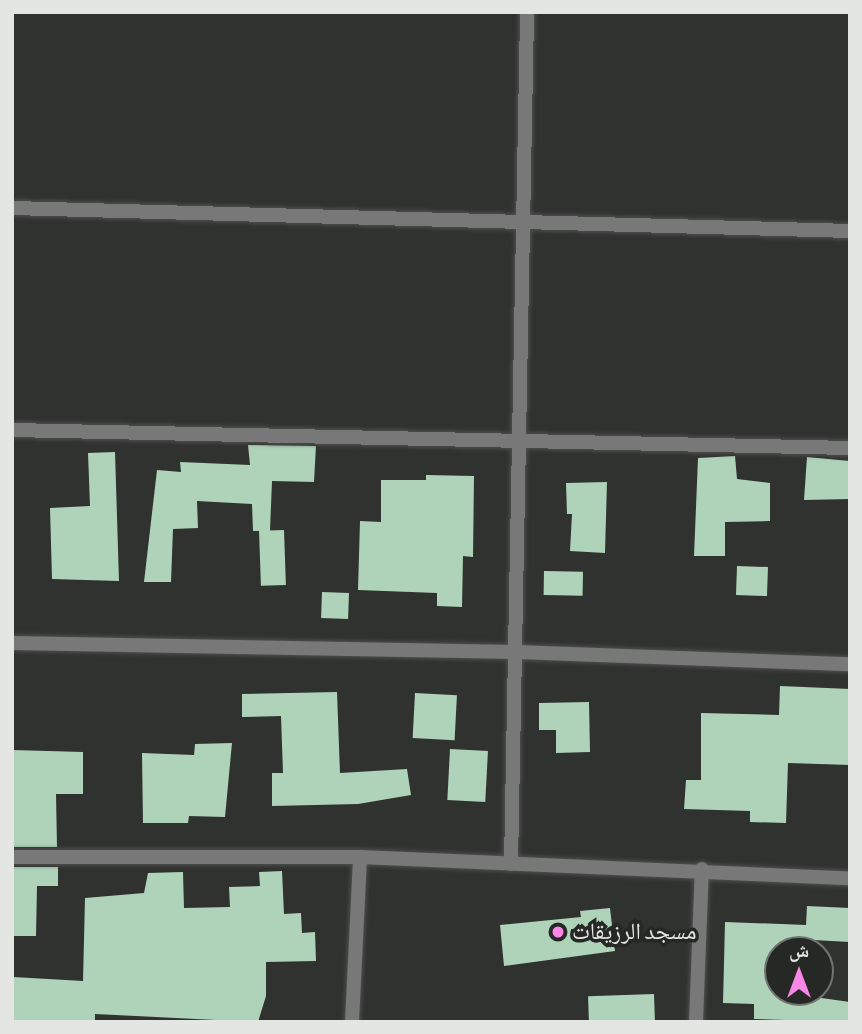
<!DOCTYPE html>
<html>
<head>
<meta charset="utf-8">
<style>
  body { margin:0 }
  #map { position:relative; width:862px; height:1034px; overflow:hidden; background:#303230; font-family:"Sofia Sans Condensed","Noto Naskh Arabic",sans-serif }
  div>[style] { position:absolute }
  .building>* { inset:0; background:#afd3b8; transform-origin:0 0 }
  .roads { filter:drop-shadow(0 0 2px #4d4f4d) drop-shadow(0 0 2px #4d4f4d) }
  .minor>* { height:14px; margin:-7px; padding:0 7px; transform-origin:7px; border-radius:7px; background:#777877 }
  .dots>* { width:19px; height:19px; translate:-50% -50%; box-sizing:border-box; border:4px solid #262826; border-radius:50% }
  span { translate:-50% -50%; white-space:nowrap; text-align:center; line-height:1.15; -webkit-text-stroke:7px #262826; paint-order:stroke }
  .poi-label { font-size:23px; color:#e4e6e4 }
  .left { translate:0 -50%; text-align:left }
  .frame { position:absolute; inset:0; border:14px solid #e4e6e4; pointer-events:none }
  .north { position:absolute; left:764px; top:936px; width:70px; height:70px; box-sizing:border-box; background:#262826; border:2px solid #727472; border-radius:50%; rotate:0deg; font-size:19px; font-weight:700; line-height:28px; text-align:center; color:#e4e6e4 }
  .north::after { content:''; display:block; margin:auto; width:24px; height:32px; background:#f987e8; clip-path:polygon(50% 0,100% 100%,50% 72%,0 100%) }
</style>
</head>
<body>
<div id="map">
  <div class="building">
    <div style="clip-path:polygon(248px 445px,316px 446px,314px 482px,272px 481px,270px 531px,253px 531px,252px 504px,197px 501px,198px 528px,173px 529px,171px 582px,144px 582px,157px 470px,181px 472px,180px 462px,250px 465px)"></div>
    <div style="clip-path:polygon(115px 452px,119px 581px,52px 579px,50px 508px,90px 506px,88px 453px)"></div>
    <div style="clip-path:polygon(735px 456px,737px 479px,770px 483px,770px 521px,725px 522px,725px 556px,694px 556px,698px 458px)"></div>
    <div style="clip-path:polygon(807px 457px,850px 461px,850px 499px,804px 500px)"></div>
    <div style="clip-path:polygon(426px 475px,474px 476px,473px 557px,463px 556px,462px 607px,437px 606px,437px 593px,358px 590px,360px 521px,381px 522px,381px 480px,426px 480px)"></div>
    <div style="clip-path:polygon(607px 482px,605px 553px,570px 551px,572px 514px,567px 514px,566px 483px)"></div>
    <div style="left:284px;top:530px;width:55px;height:25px;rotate:88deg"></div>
    <div style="left:737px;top:566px;width:31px;height:29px;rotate:2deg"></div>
    <div style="left:544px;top:571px;width:39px;height:24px;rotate:1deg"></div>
    <div style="left:322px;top:592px;width:27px;height:26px;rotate:2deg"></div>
    <div style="clip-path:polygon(780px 686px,850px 689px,850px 765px,788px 763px,786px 823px,750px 822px,750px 811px,684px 809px,686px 780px,701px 780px,701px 713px,779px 715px)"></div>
    <div style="clip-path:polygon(337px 692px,340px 773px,407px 769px,411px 795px,358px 804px,272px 806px,272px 773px,283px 773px,281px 716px,242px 717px,242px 694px)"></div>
    <div style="left:415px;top:693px;width:42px;height:45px;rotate:3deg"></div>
    <div style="clip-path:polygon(589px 702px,590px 752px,556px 753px,556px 730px,539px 730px,539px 703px)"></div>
    <div style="clip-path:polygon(232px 743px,225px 817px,189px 816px,188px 823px,143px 823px,142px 753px,194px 755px,195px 744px)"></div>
    <div style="left:450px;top:749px;width:38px;height:51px;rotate:3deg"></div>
    <div style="clip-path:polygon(12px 750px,83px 752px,83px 794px,56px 794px,57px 847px,12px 847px)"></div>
    <div style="clip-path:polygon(12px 867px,58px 867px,58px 886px,37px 886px,36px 936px,12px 936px)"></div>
    <div style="clip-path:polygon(282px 871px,284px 914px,301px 913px,302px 933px,315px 932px,316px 961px,266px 962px,266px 996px,258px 1022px,95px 1014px,95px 1020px,12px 1022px,13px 977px,83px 981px,85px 898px,144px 893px,148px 873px,183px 872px,184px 908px,230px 907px,229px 887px,260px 886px,259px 872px)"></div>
    <div style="clip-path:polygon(807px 906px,850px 908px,850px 942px,813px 940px,814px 950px,778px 950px,778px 992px,850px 1002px,850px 1022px,754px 1019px,754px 1004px,723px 1003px,725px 922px,806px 925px)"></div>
    <div style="clip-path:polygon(610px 908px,615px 951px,504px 966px,500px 925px,581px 917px,580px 911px)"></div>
    <div style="left:654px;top:994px;width:28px;height:66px;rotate:88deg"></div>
  </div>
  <div class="roads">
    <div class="minor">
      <div style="left:12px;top:208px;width:838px;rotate:1.57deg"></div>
      <div style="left:12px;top:430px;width:838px;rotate:1.23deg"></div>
      <div style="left:12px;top:643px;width:505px;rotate:1.02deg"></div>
      <div style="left:517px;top:652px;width:333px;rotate:2.1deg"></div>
      <div style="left:12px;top:857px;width:348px"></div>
      <div style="left:360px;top:857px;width:490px;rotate:2.5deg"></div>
      <div style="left:511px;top:864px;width:852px;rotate:-88.92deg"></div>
      <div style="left:352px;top:1022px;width:165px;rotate:-87.2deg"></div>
      <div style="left:696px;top:1022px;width:153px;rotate:-87.8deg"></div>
    </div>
  </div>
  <div class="dots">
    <div style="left:558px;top:932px;background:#f987e8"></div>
  </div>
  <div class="poi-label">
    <span class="left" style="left:572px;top:932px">مسجد الرزيقات</span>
  </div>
  <div class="frame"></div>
  <div class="north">ش</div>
</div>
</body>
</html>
